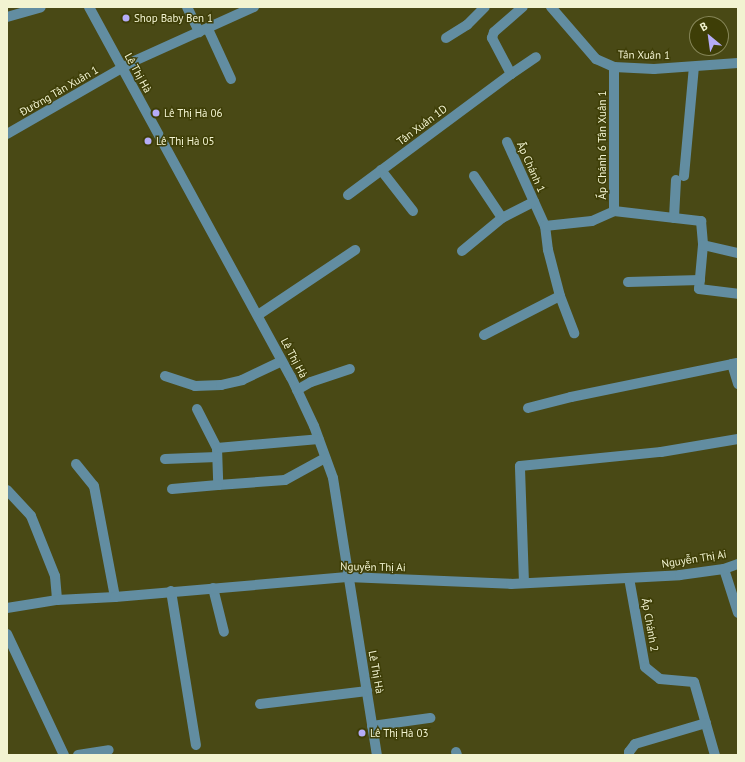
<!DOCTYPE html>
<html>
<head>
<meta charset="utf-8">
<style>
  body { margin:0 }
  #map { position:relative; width:745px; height:762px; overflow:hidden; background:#494915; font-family:"PT Sans",sans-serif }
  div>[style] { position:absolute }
  .minor>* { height:10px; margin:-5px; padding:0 5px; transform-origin:5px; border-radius:5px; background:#628da1 }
  .dots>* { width:11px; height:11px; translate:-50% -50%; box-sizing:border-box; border:2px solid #3e3e07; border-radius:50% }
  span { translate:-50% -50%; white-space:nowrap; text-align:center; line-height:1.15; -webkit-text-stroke:3px #3e3e07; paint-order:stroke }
  .poi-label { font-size:11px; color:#f2f3d1 }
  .left { translate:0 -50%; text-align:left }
  .street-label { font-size:11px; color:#f2f3d1 }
  .frame { position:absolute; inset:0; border:8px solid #f2f3d1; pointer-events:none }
  .north { position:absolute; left:689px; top:16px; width:40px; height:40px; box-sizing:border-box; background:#3e3e07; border:1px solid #868658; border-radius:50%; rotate:331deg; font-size:11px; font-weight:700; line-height:16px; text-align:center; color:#f2f3d1 }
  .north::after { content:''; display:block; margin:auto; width:14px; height:18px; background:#b5acf8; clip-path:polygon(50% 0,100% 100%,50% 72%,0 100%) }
</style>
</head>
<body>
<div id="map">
  <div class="minor">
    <div style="left:89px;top:7px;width:422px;rotate:61.4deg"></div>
    <div style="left:291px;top:377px;width:54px;rotate:64.9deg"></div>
    <div style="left:314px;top:426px;width:55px;rotate:69.9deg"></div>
    <div style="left:333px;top:478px;width:280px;rotate:81deg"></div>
    <div style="left:187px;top:7px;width:28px;rotate:64deg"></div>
    <div style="left:551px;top:7px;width:69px;rotate:49.1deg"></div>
    <div style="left:596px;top:59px;width:20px;rotate:24deg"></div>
    <div style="left:614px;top:67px;width:40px;rotate:2.9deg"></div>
    <div style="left:654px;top:69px;width:84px;rotate:-4.1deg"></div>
    <div style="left:7px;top:17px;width:35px;rotate:-16deg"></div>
    <div style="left:208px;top:29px;width:55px;rotate:65.3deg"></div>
    <div style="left:446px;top:38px;width:25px;rotate:-32deg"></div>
    <div style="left:467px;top:25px;width:25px;rotate:-45deg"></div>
    <div style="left:511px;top:74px;width:30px;rotate:-34deg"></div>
    <div style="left:7px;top:134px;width:144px;rotate:-29.9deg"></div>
    <div style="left:132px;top:62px;width:134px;rotate:-24.3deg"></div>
    <div style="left:507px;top:142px;width:92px;rotate:65.7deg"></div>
    <div style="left:381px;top:170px;width:52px;rotate:52deg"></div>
    <div style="left:474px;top:176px;width:50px;rotate:56.3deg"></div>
    <div style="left:684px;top:176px;width:109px;rotate:-84.8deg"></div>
    <div style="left:348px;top:195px;width:203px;rotate:-36.6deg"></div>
    <div style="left:511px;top:74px;width:41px;rotate:-117.8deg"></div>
    <div style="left:492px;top:38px;width:6px;rotate:-72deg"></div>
    <div style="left:494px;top:32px;width:38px;rotate:-41deg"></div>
    <div style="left:614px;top:211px;width:88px;rotate:6.6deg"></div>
    <div style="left:701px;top:221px;width:24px;rotate:85deg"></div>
    <div style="left:703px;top:245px;width:44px;rotate:95.2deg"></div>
    <div style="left:699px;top:289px;width:39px;rotate:7deg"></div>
    <div style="left:674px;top:218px;width:38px;rotate:-87deg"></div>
    <div style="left:703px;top:245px;width:36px;rotate:13deg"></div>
    <div style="left:462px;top:251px;width:52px;rotate:-39.5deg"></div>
    <div style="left:502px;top:218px;width:36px;rotate:-27deg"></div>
    <div style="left:628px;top:282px;width:72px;rotate:-1.6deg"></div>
    <div style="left:560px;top:296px;width:40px;rotate:69deg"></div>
    <div style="left:258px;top:315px;width:117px;rotate:-33.8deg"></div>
    <div style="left:484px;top:335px;width:85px;rotate:-27.2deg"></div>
    <div style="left:560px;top:296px;width:48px;rotate:-104.6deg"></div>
    <div style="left:548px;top:250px;width:24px;rotate:-97deg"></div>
    <div style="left:545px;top:226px;width:47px;rotate:-6.1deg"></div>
    <div style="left:592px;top:221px;width:24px;rotate:-24deg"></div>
    <div style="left:614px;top:211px;width:144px;rotate:-90deg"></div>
    <div style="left:737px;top:363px;width:5px;rotate:169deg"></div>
    <div style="left:732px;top:364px;width:21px;rotate:73deg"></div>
    <div style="left:165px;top:376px;width:32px;rotate:18deg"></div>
    <div style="left:195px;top:386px;width:26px;rotate:-2deg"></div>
    <div style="left:221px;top:385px;width:22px;rotate:-13deg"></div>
    <div style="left:242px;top:380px;width:44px;rotate:-25.4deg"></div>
    <div style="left:297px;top:390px;width:16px;rotate:-30deg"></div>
    <div style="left:311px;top:382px;width:41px;rotate:-18.4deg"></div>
    <div style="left:528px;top:408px;width:44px;rotate:-14.3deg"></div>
    <div style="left:571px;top:397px;width:164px;rotate:-11.6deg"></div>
    <div style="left:197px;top:409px;width:44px;rotate:62.9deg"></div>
    <div style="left:217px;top:448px;width:102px;rotate:-5deg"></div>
    <div style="left:217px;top:448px;width:37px;rotate:88deg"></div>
    <div style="left:218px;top:485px;width:67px;rotate:-4.3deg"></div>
    <div style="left:285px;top:480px;width:46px;rotate:-28.8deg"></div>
    <div style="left:165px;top:459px;width:52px;rotate:-2.2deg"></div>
    <div style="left:76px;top:464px;width:28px;rotate:51deg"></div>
    <div style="left:94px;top:486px;width:113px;rotate:79.3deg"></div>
    <div style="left:172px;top:489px;width:46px;rotate:-5deg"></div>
    <div style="left:7px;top:490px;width:35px;rotate:47deg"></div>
    <div style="left:31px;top:516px;width:65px;rotate:68.2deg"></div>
    <div style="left:55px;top:576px;width:24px;rotate:85deg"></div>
    <div style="left:724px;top:569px;width:46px;rotate:72.3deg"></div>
    <div style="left:629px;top:578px;width:90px;rotate:79.8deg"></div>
    <div style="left:645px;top:667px;width:19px;rotate:39deg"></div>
    <div style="left:660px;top:679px;width:34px;rotate:5deg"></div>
    <div style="left:694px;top:682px;width:76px;rotate:74deg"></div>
    <div style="left:524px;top:583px;width:117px;rotate:-92deg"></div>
    <div style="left:520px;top:466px;width:142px;rotate:-5.7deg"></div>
    <div style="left:661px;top:452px;width:78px;rotate:-9.6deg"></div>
    <div style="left:213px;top:588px;width:45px;rotate:76deg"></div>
    <div style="left:171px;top:591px;width:156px;rotate:80.8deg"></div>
    <div style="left:7px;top:608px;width:51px;rotate:-9.1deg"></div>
    <div style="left:57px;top:600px;width:58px;rotate:-3deg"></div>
    <div style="left:115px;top:597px;width:233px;rotate:-4.9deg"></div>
    <div style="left:347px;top:577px;width:164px;rotate:2.4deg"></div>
    <div style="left:511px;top:584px;width:169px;rotate:-3deg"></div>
    <div style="left:680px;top:575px;width:44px;rotate:-7.8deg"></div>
    <div style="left:724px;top:569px;width:15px;rotate:-20deg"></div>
    <div style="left:7px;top:634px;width:134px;rotate:64.8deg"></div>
    <div style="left:260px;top:704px;width:108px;rotate:-6.9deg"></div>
    <div style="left:372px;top:726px;width:59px;rotate:-7.9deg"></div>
    <div style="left:456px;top:752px;width:3px;rotate:72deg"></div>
    <div style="left:78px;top:755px;width:31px;rotate:-9deg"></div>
    <div style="left:629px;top:755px;width:3px;rotate:-90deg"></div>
    <div style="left:629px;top:752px;width:10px;rotate:-53deg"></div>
    <div style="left:635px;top:744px;width:74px;rotate:-16.5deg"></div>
  </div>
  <div class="dots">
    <div style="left:126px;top:18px;background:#b5acf8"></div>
    <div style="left:156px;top:113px;background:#b5acf8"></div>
    <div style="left:148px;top:141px;background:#b5acf8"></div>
    <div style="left:362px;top:733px;background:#b5acf8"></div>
  </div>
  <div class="poi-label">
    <span class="left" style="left:134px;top:18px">Shop Baby Ben 1</span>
    <span class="left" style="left:164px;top:113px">Lê Thị Hà 06</span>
    <span class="left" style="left:156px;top:141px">Lê Thị Hà 05</span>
    <span class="left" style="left:370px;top:733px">Lê Thị Hà 03</span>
  </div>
  <div class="street-label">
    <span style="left:644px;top:55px;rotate:1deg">Tân Xuân 1</span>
    <span style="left:138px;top:73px;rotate:61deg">Lê Thị Hà</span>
    <span style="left:59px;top:91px;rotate:-30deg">Đường Tân Xuân 1</span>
    <span style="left:422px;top:125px;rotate:-37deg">Tân Xuân 1D</span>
    <span style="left:602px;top:145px;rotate:-90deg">Ấp Chánh 6 Tân Xuân 1</span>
    <span style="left:531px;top:167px;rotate:66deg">Ấp Chánh 1</span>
    <span style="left:294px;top:358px;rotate:62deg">Lê Thị Hà</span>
    <span style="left:694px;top:559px;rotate:-9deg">Nguyễn Thị Ai</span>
    <span style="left:373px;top:567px;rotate:1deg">Nguyễn Thị Ai</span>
    <span style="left:650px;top:625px;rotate:80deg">Ấp Chánh 2</span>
    <span style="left:376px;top:672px;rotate:80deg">Lê Thị Hà</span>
  </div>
  <div class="frame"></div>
  <div class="north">B</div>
</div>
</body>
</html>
